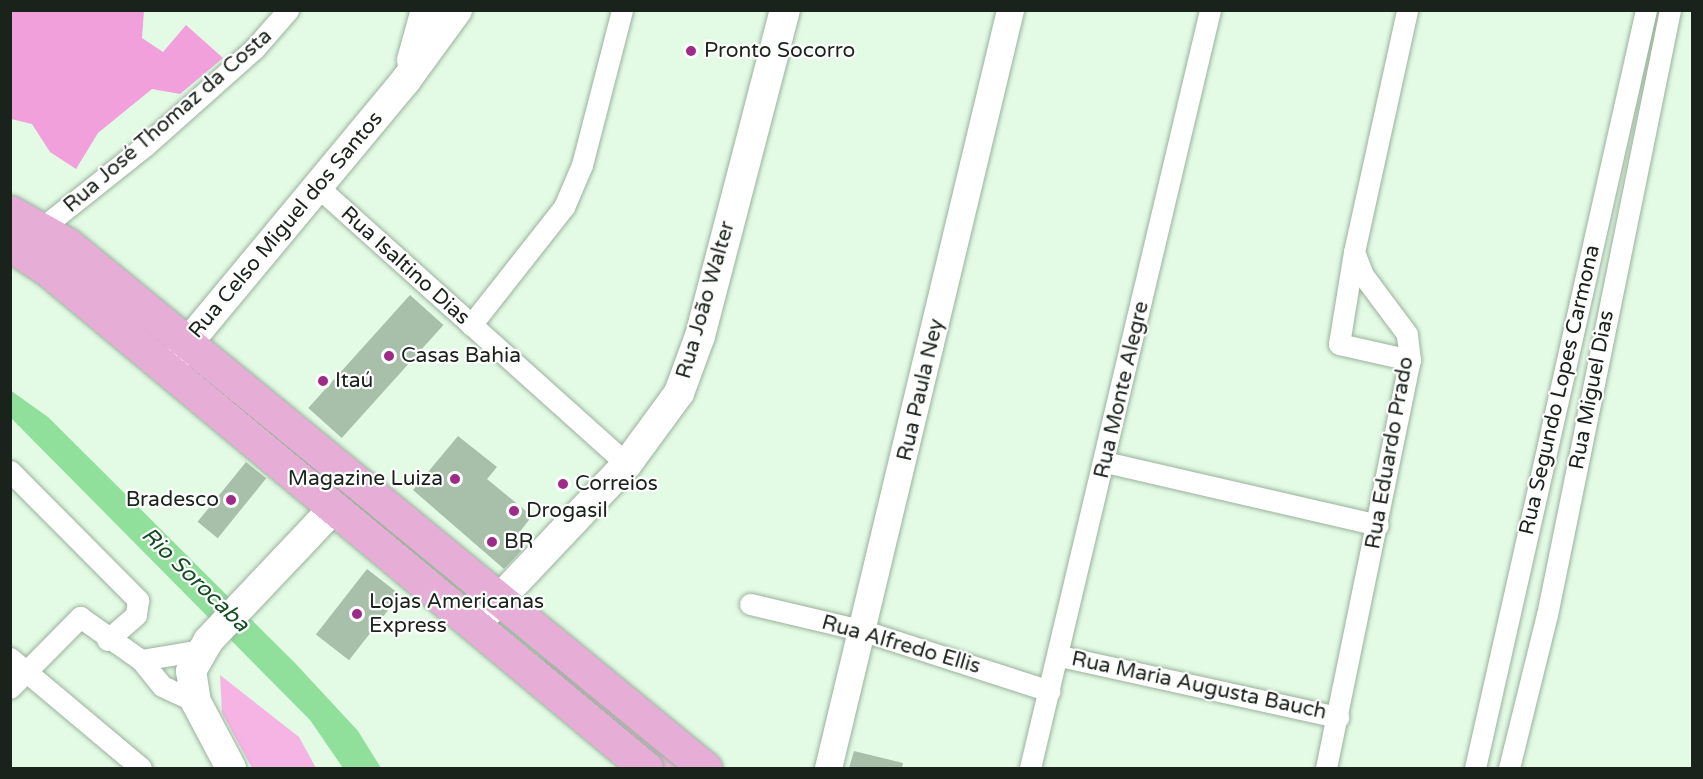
<!DOCTYPE html>
<html>
<head>
<meta charset="utf-8">
<style>
  body { margin:0 }
  #map { position:relative; width:1703px; height:779px; overflow:hidden; background:#e3fbe5; font-family:"Varela Round",sans-serif }
  div>[style] { position:absolute }
  .green>* { inset:0; background:#f5b4e3 }
  .forest>* { inset:0; background:#f2a0dc }
  .water>* { inset:0; background:#90df9b }
  .building>* { inset:0; background:#a8bfaa; transform-origin:0 0 }
  .roads { filter:drop-shadow(0 0 2px #9ab19c) drop-shadow(0 0 2px #9ab19c) }
  .minor>* { height:21px; margin:-10.5px; padding:0 10.5px; transform-origin:10.5px; border-radius:10.5px; background:#fff }
  .tertiary>* { height:27px; margin:-13.5px; padding:0 13.5px; transform-origin:13.5px; border-radius:13.5px; background:#fff }
  .secondary>* { height:30px; margin:-15px; padding:0 15px; transform-origin:15px; border-radius:15px; background:#fff }
  .trunk>* { height:33px; margin:-16.5px; padding:0 16.5px; transform-origin:16.5px; border-radius:16.5px; background:#e6aed6 }
  .dots>* { width:16px; height:16px; translate:-50% -50%; box-sizing:border-box; border:3px solid #fff; border-radius:50% }
  span { translate:-50% -50%; white-space:nowrap; text-align:center; line-height:1.15; -webkit-text-stroke:4.5px #fff; paint-order:stroke }
  .poi-label { font-size:21px; color:#1a231b }
  .left { translate:0 -50%; text-align:left }
  .right { translate:-100% -50%; text-align:right }
  .street-label { font-size:21px; color:#1a231b }
  .water-label { font-size:22px; color:#134c21; font-style:italic }
  .frame { position:absolute; inset:0; border:12px solid #1a231b; pointer-events:none }
</style>
</head>
<body>
<div id="map">
  <div class="green">
    <div style="clip-path:polygon(547px 656px,689px 768px,662px 768px,543px 663px)"></div>
    <div style="clip-path:polygon(220px 675px,299px 737px,316px 768px,252px 768px,222px 713px)"></div>
  </div>
  <div class="forest">
    <div style="clip-path:polygon(11px 10px,144px 11px,142px 38px,163px 52px,186px 25px,223px 58px,180px 94px,152px 89px,98px 133px,76px 169px,50px 152px,32px 124px,11px 119px)"></div>
  </div>
  <div class="water">
    <div style="clip-path:polygon(10px 390px,48px 417px,295px 663px,358px 731px,381px 768px,343px 768px,310px 720px,11px 418px)"></div>
  </div>
  <div class="building">
    <div style="left:410px;top:295px;width:45px;height:152px;rotate:42deg"></div>
    <div style="clip-path:polygon(458px 436px,497px 467px,487px 479px,532px 516px,512px 542px,522px 550px,504px 569px,413px 490px)"></div>
    <div style="left:246px;top:462px;width:26px;height:77px;rotate:39deg"></div>
    <div style="left:367px;top:569px;width:42px;height:83px;rotate:38deg"></div>
    <div style="clip-path:polygon(854px 751px,903px 763px,902px 768px,849px 768px)"></div>
  </div>
  <div class="roads">
    <div class="minor">
      <div style="left:318px;top:187px;width:415px;rotate:41.9deg"></div>
      <div style="left:43px;top:227px;width:130px;rotate:-38.5deg"></div>
      <div style="left:145px;top:146px;width:146px;rotate:-41.7deg"></div>
      <div style="left:254px;top:49px;width:52px;rotate:-48.9deg"></div>
      <div style="left:1354px;top:252px;width:93px;rotate:99.3deg"></div>
      <div style="left:1339px;top:344px;width:73px;rotate:12.7deg"></div>
      <div style="left:471px;top:325px;width:150px;rotate:-51.8deg"></div>
      <div style="left:564px;top:207px;width:46px;rotate:-66.8deg"></div>
      <div style="left:582px;top:165px;width:160px;rotate:-75.5deg"></div>
      <div style="left:1105px;top:462px;width:280px;rotate:13deg"></div>
      <div style="left:10px;top:471px;width:182px;rotate:45.2deg"></div>
      <div style="left:138px;top:600px;width:15px;rotate:98deg"></div>
      <div style="left:136px;top:615px;width:38px;rotate:139deg"></div>
      <div style="left:750px;top:604px;width:117px;rotate:13.3deg"></div>
      <div style="left:864px;top:631px;width:195px;rotate:17.9deg"></div>
      <div style="left:1060px;top:656px;width:285px;rotate:12.4deg"></div>
      <div style="left:10px;top:658px;width:171px;rotate:40deg"></div>
      <div style="left:141px;top:660px;width:62px;rotate:-9.3deg"></div>
      <div style="left:10px;top:688px;width:100px;rotate:-45.4deg"></div>
      <div style="left:80px;top:617px;width:75px;rotate:35.2deg"></div>
      <div style="left:141px;top:660px;width:33px;rotate:51deg"></div>
      <div style="left:162px;top:686px;width:38px;rotate:25deg"></div>
      <div style="left:1030px;top:768px;width:779px;rotate:-76.64deg"></div>
      <div style="left:1326px;top:768px;width:417px;rotate:-78.4deg"></div>
      <div style="left:1410px;top:360px;width:26px;rotate:-97deg"></div>
      <div style="left:1407px;top:334px;width:74px;rotate:-126.7deg"></div>
      <div style="left:1363px;top:275px;width:25px;rotate:-111deg"></div>
      <div style="left:1354px;top:252px;width:248px;rotate:-77.6deg"></div>
      <div style="left:1475px;top:768px;width:777px;rotate:-77.29deg"></div>
      <div style="left:1509px;top:768px;width:158px;rotate:-76.1deg"></div>
      <div style="left:1547px;top:615px;width:617px;rotate:-78.51deg"></div>
    </div>
    <div class="tertiary">
      <div style="left:828px;top:768px;width:780px;rotate:-76.5deg"></div>
    </div>
    <div class="secondary">
      <div style="left:412px;top:60px;width:52px;rotate:-74.4deg"></div>
      <div style="left:172px;top:362px;width:366px;rotate:-50.3deg"></div>
      <div style="left:406px;top:80px;width:87px;rotate:-53.9deg"></div>
      <div style="left:472px;top:620px;width:20px;rotate:-30deg"></div>
      <div style="left:489px;top:610px;width:201px;rotate:-46.6deg"></div>
      <div style="left:627px;top:464px;width:88px;rotate:-53.8deg"></div>
      <div style="left:679px;top:393px;width:61px;rotate:-69.8deg"></div>
      <div style="left:700px;top:336px;width:337px;rotate:-75.4deg"></div>
      <div style="left:231px;top:768px;width:75px;rotate:-117.9deg"></div>
      <div style="left:196px;top:702px;width:31px;rotate:-99deg"></div>
      <div style="left:191px;top:671px;width:34px;rotate:-60deg"></div>
      <div style="left:208px;top:641px;width:182px;rotate:-46.6deg"></div>
    </div>
    <div class="trunk">
      <div style="left:10px;top:212px;width:65px;rotate:29.3deg"></div>
      <div style="left:67px;top:244px;width:826px;rotate:39.4deg"></div>
      <div style="left:10px;top:245px;width:44px;rotate:33deg"></div>
      <div style="left:47px;top:269px;width:780px;rotate:39.8deg"></div>
    </div>
  </div>
  <div class="dots">
    <div style="left:691px;top:51px;background:#9e2b87"></div>
    <div style="left:389px;top:356px;background:#9e2b87"></div>
    <div style="left:323px;top:381px;background:#9e2b87"></div>
    <div style="left:455px;top:479px;background:#9e2b87"></div>
    <div style="left:563px;top:484px;background:#9e2b87"></div>
    <div style="left:231px;top:500px;background:#9e2b87"></div>
    <div style="left:514px;top:511px;background:#9e2b87"></div>
    <div style="left:492px;top:542px;background:#9e2b87"></div>
    <div style="left:357px;top:614px;background:#9e2b87"></div>
  </div>
  <div class="poi-label">
    <span class="left" style="left:704px;top:51px">Pronto Socorro</span>
    <span class="left" style="left:401px;top:356px">Casas Bahia</span>
    <span class="left" style="left:335px;top:381px">Itaú</span>
    <span class="right" style="left:443px;top:479px">Magazine Luiza</span>
    <span class="left" style="left:575px;top:484px">Correios</span>
    <span class="right" style="left:219px;top:500px">Bradesco</span>
    <span class="left" style="left:526px;top:511px">Drogasil</span>
    <span class="left" style="left:504px;top:542px">BR</span>
    <span class="left" style="left:369px;top:614px">Lojas Americanas<br>Express</span>
  </div>
  <div class="street-label">
    <span style="left:168px;top:121px;rotate:-41deg">Rua José Thomaz da Costa</span>
    <span style="left:286px;top:225px;rotate:-50deg">Rua Celso Miguel dos Santos</span>
    <span style="left:405px;top:266px;rotate:42deg">Rua Isaltino Dias</span>
    <span style="left:706px;top:300px;rotate:-74deg">Rua João Walter</span>
    <span style="left:921px;top:390px;rotate:-77deg">Rua Paula Ney</span>
    <span style="left:1122px;top:390px;rotate:-77deg">Rua Monte Alegre</span>
    <span style="left:1560px;top:390px;rotate:-77deg">Rua Segundo Lopes Carmona</span>
    <span style="left:1592px;top:390px;rotate:-79deg">Rua Miguel Dias</span>
    <span style="left:1390px;top:453px;rotate:-80deg">Rua Eduardo Prado</span>
    <span style="left:901px;top:645px;rotate:16deg">Rua Alfredo Ellis</span>
    <span style="left:1199px;top:686px;rotate:12deg">Rua Maria Augusta Bauch</span>
  </div>
  <div class="water-label">
    <span style="left:195px;top:580px;rotate:44deg">Rio Sorocaba</span>
  </div>
  <div class="frame"></div>
</div>
</body>
</html>
